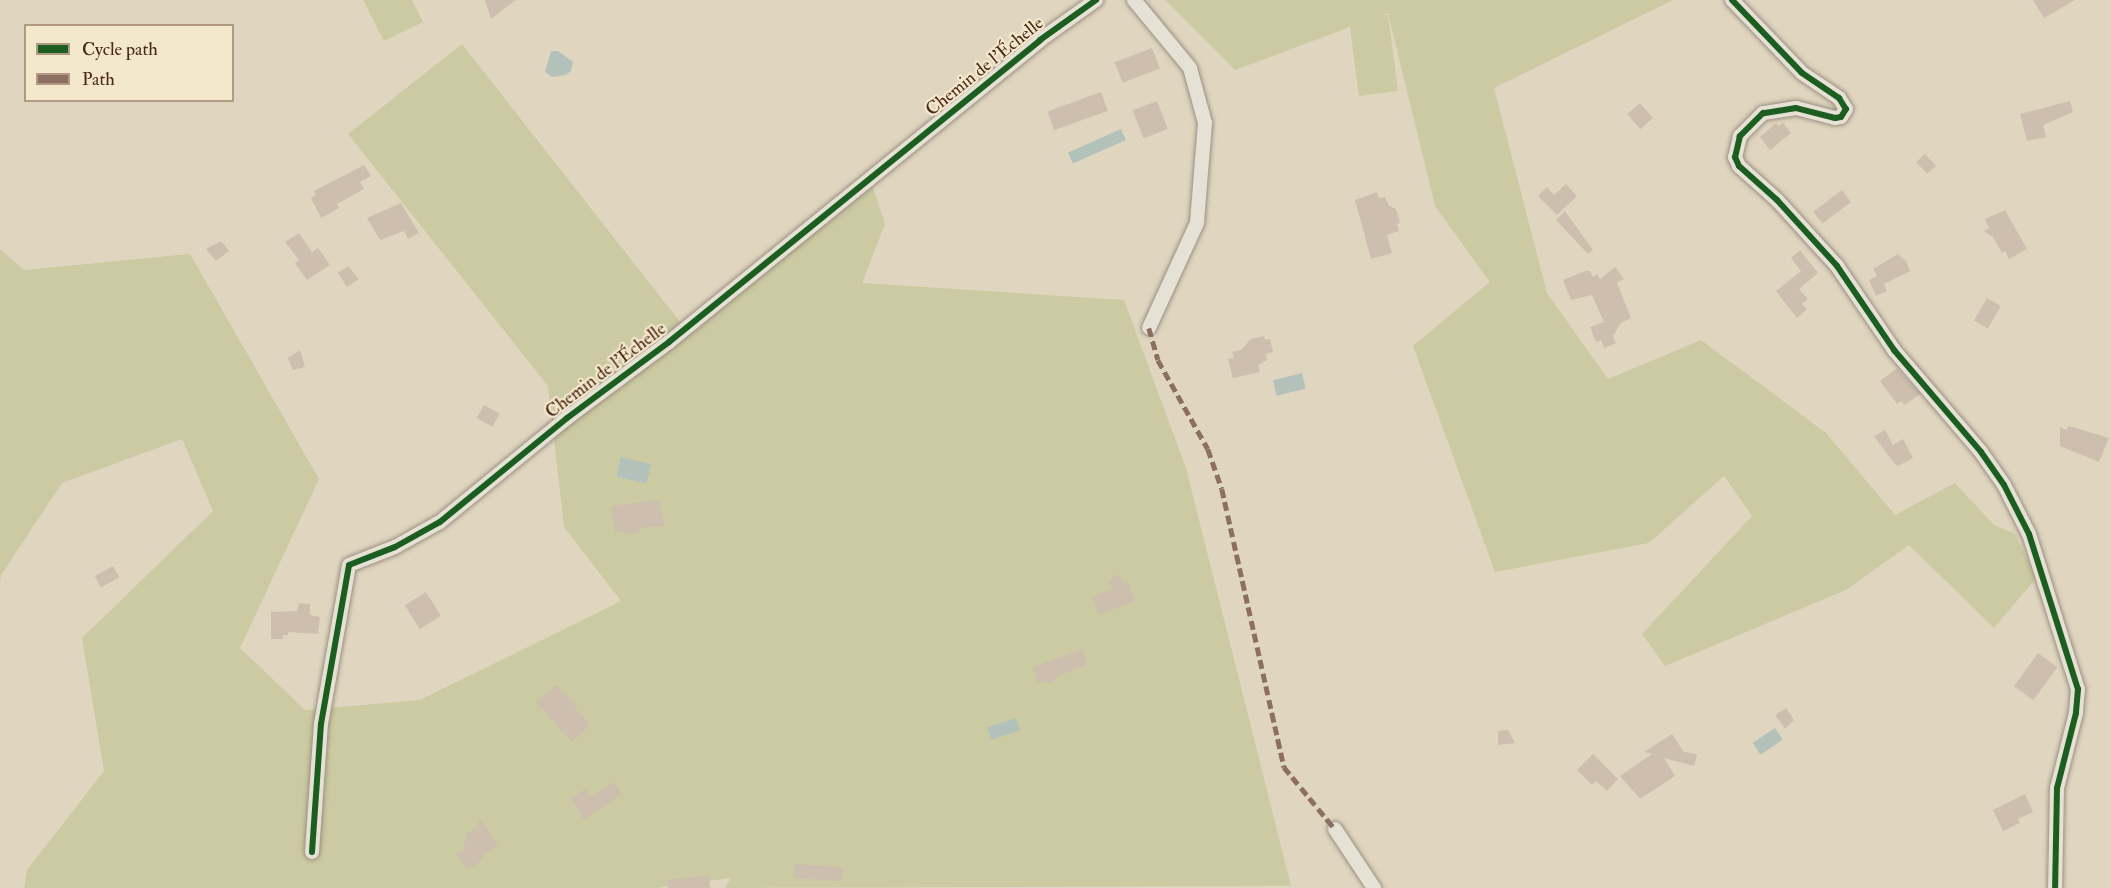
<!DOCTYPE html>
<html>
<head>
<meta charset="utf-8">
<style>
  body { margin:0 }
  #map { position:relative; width:2111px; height:888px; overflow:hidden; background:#e0d6bf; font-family:"IM FELL Double Pica",serif }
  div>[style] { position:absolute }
  .green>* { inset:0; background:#cbcaa2 }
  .water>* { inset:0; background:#b2c2ba; transform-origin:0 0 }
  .building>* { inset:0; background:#cdbeae; transform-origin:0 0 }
  .roads { filter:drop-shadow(0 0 2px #9b9081) drop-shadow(0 0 2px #9b9081) }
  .minor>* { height:14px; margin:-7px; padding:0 7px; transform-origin:7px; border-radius:7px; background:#e6e1d5 }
  .quiet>* { height:4.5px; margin-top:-2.25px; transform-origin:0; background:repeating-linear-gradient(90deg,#8d6e63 0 9px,transparent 0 13.5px) }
  .cycleway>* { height:6px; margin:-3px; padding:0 3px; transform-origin:3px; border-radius:3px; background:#1b5e20 }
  span { translate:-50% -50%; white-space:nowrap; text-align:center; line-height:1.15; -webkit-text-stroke:4.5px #f4e8cc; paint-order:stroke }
  .street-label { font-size:18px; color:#4a2618 }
  .legend { position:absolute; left:24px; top:24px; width:210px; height:78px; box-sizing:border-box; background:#f4e8cc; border:2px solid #b09a84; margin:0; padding:8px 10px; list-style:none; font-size:18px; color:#4a2618 }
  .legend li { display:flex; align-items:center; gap:12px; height:30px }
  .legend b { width:30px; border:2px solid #b09a84 }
</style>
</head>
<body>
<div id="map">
  <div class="green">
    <div style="clip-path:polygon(363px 0,412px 0,423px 22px,384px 41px)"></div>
    <div style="clip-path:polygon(1165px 0,1673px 0,1494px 88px,1547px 293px,1608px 379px,1701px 340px,1826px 433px,1895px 515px,1955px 483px,1994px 525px,2015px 534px,2036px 578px,1994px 628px,1909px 545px,1846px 590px,1665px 666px,1642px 634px,1752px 516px,1724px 476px,1649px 543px,1495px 572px,1413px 346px,1490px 282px,1435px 206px,1388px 13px,1383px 15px,1388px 15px,1398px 91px,1359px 96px,1350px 27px,1235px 70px)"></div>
    <div style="clip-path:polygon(462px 44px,684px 327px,869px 176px,885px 224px,862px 283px,1124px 300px,1186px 468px,1291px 886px,725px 888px,731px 878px,656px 888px,24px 888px,27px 870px,104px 771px,82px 638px,213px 511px,182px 439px,62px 483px,1px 575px,0 585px,0 249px,24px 270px,190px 254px,319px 479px,240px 648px,305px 710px,420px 700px,621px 601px,564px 527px,548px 386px,348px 134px)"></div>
  </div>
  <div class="water">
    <div style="clip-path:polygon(551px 51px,558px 51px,573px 62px,571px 71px,566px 75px,552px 77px,545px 72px)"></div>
    <div style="left:1121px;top:129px;width:12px;height:58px;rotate:66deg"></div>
    <div style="left:1302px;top:373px;width:16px;height:30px;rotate:76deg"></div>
    <div style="left:621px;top:457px;width:31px;height:20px;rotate:13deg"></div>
    <div style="left:1016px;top:718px;width:13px;height:30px;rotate:72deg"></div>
    <div style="left:1775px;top:728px;width:14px;height:27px;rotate:56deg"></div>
  </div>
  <div class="building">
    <div style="clip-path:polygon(485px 0,516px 0,491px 19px)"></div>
    <div style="clip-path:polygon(2033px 0,2075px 0,2044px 18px)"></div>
    <div style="left:1152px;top:48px;width:22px;height:40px;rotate:69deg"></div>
    <div style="left:1101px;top:92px;width:20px;height:57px;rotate:70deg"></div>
    <div style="left:1157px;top:101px;width:30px;height:26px;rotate:69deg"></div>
    <div style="clip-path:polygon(2070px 101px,2073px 112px,2043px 125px,2046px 137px,2027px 141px,2020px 114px)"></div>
    <div style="left:1640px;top:103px;width:20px;height:17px;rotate:49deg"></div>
    <div style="clip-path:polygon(1776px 123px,1778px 126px,1783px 123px,1791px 133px,1770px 150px,1760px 137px)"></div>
    <div style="left:1925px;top:154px;width:16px;height:12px;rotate:47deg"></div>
    <div style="clip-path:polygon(364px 165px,371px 176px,360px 182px,364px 189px,337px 204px,339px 208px,321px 218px,311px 198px,316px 195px,314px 191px)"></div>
    <div style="clip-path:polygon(1566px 184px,1577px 196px,1557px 215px,1538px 196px,1547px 187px,1554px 195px)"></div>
    <div style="left:1842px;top:190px;width:15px;height:36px;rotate:53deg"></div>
    <div style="clip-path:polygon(1377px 192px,1379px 198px,1385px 197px,1389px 206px,1396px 209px,1400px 223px,1397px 224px,1399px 231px,1387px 235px,1392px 253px,1371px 259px,1355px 200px)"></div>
    <div style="clip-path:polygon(401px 203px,419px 233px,408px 239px,404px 231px,380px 240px,367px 218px)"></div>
    <div style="clip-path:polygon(2005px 210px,2027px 249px,2009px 259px,2005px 251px,2002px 253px,1993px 237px,1984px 231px,1989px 228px,1985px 219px)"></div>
    <div style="clip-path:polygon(1565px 211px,1593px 250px,1588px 254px,1556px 220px)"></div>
    <div style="clip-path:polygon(299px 233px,312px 252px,318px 248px,330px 265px,307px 280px,295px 263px,299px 260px,285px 242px)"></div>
    <div style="clip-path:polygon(221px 241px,229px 251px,216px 261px,206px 249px)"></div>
    <div style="clip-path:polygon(1800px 250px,1818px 273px,1799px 289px,1808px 299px,1802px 304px,1807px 309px,1797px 318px,1776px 291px,1801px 271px,1791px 258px)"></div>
    <div style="clip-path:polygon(1898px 254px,1906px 261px,1910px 271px,1884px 284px,1887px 291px,1876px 296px,1869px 280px,1877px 276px,1873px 269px)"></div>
    <div style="clip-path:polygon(348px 266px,359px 279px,347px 287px,338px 273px)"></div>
    <div style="clip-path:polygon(1615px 267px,1624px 279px,1617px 283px,1631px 318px,1621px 323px,1613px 336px,1616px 343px,1604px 348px,1601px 340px,1596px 342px,1590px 327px,1604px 322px,1592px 295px,1571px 300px,1563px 280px,1585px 271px,1590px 271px,1593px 277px,1597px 274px,1600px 279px)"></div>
    <div style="left:1987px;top:298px;width:16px;height:26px;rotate:30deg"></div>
    <div style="clip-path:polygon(1264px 336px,1265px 340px,1270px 339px,1273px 352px,1266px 354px,1267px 360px,1258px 365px,1260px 372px,1233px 378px,1228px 359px,1234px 358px,1232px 352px,1241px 350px,1251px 339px)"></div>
    <div style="clip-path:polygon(300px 350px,305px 367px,293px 370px,288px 358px)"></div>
    <div style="clip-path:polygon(1897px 368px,1920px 394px,1905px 405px,1901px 401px,1897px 404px,1880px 381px)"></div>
    <div style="left:484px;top:405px;width:18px;height:15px;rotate:29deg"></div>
    <div style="clip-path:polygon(2069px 426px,2109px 438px,2099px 462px,2060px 446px,2060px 427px,2066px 430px)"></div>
    <div style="clip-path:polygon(1885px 430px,1893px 445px,1903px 439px,1913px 458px,1898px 466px,1894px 463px,1874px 436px)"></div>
    <div style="clip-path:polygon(659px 500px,664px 526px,639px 528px,640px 532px,626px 535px,625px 532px,615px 532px,611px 506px)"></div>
    <div style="left:113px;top:566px;width:13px;height:21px;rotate:61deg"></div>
    <div style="clip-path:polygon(1119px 574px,1125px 584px,1128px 583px,1135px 601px,1099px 615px,1092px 597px,1113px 589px,1108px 580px)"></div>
    <div style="left:426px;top:592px;width:28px;height:25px;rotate:58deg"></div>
    <div style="clip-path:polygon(299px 603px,310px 604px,310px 615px,320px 617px,318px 634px,288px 632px,288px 635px,283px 635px,283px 639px,271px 639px,271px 612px,297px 611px)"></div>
    <div style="clip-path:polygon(1082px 649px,1087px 664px,1057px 677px,1051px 684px,1044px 681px,1038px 683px,1033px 667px)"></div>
    <div style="left:2038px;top:653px;width:24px;height:41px;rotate:36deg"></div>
    <div style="clip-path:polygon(556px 685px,576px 705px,574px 707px,590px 725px,572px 742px,536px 702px)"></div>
    <div style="clip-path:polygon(1786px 708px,1794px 720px,1785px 729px,1775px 715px)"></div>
    <div style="clip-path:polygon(1508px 730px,1515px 743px,1498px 745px,1498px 731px)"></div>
    <div style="clip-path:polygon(1672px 734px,1684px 752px,1697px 754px,1694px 766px,1664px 758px,1675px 776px,1640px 799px,1620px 776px,1652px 754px,1644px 752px)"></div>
    <div style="clip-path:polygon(1593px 754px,1618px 779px,1607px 791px,1596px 781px,1592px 785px,1577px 770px)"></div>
    <div style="clip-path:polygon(615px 782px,622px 794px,584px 820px,571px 798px,585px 789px,590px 797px)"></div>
    <div style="clip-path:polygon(2025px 794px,2033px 812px,2018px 819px,2020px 823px,2003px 831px,1993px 810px)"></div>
    <div style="clip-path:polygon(480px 818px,498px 846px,481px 856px,483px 859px,468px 870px,456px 854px,463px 850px,467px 834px,477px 827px)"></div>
    <div style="left:795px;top:864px;width:48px;height:14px;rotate:4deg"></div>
    <div style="clip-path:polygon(709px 875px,710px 888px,668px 888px,667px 880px)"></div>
  </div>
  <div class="roads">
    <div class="minor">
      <div style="left:1134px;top:0;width:88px;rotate:50.5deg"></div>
      <div style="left:1190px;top:68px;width:57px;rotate:74.7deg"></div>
      <div style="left:1205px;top:123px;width:100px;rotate:94.6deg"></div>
      <div style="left:1197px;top:223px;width:115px;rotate:114.6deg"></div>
      <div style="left:1732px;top:0;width:101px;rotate:46.2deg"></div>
      <div style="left:1802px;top:73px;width:45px;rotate:34deg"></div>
      <div style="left:1839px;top:98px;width:13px;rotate:58deg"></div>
      <div style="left:1846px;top:109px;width:9px;rotate:122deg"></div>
      <div style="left:1841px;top:117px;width:6px;rotate:171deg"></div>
      <div style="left:1835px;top:118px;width:40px;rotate:-165.6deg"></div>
      <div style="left:1796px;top:108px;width:33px;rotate:171deg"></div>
      <div style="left:1763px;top:113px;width:33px;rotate:135deg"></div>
      <div style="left:1740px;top:136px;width:22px;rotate:103deg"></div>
      <div style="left:1735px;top:157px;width:10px;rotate:66deg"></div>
      <div style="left:1739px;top:166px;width:51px;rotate:41.8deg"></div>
      <div style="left:1777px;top:200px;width:89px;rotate:47.7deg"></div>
      <div style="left:1837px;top:266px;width:102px;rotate:55.8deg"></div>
      <div style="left:1894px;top:350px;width:134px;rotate:49.5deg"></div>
      <div style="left:1981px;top:452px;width:40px;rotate:55.1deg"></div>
      <div style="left:2004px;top:485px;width:55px;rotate:63deg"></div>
      <div style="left:2029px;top:534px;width:163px;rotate:72.5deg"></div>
      <div style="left:2078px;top:689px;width:24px;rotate:95deg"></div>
      <div style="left:2076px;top:713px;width:77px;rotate:104.2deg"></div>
      <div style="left:2057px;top:788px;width:100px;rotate:91.1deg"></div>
      <div style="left:1335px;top:829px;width:71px;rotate:56.5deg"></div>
      <div style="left:312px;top:852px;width:128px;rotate:-86deg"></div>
      <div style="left:321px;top:724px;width:161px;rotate:-80deg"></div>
      <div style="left:349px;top:565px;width:49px;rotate:-21.4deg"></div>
      <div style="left:395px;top:547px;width:51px;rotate:-29.1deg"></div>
      <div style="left:440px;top:522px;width:164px;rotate:-39.3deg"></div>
      <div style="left:567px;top:418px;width:127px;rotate:-36.7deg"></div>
      <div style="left:669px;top:342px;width:478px;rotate:-39.1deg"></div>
      <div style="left:1040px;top:40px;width:69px;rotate:-35.5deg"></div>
    </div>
  </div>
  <div class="quiet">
    <div style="left:1149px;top:328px;width:33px;rotate:74deg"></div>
    <div style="left:1158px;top:360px;width:102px;rotate:60.7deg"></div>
    <div style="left:1208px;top:449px;width:42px;rotate:70.7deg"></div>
    <div style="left:1222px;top:489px;width:285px;rotate:77.4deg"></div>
    <div style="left:1284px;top:767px;width:80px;rotate:50.6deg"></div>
  </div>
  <div class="cycleway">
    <div style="left:1732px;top:0;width:101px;rotate:46.2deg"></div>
    <div style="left:1802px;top:73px;width:45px;rotate:34deg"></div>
    <div style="left:1839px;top:98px;width:13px;rotate:58deg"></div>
    <div style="left:1846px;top:109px;width:9px;rotate:122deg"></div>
    <div style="left:1841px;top:117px;width:6px;rotate:171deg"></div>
    <div style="left:1835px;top:118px;width:40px;rotate:-165.6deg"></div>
    <div style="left:1796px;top:108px;width:33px;rotate:171deg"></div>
    <div style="left:1763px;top:113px;width:33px;rotate:135deg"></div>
    <div style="left:1740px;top:136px;width:22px;rotate:103deg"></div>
    <div style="left:1735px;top:157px;width:10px;rotate:66deg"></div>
    <div style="left:1739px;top:166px;width:51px;rotate:41.8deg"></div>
    <div style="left:1777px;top:200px;width:89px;rotate:47.7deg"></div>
    <div style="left:1837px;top:266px;width:102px;rotate:55.8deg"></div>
    <div style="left:1894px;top:350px;width:134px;rotate:49.5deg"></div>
    <div style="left:1981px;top:452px;width:40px;rotate:55.1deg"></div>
    <div style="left:2004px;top:485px;width:55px;rotate:63deg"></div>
    <div style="left:2029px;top:534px;width:163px;rotate:72.5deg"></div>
    <div style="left:2078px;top:689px;width:24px;rotate:95deg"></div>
    <div style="left:2076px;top:713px;width:77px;rotate:104.2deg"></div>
    <div style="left:2057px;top:788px;width:100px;rotate:91.1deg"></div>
    <div style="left:312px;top:852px;width:128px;rotate:-86deg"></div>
    <div style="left:321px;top:724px;width:161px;rotate:-80deg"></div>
    <div style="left:349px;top:565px;width:49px;rotate:-21.4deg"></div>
    <div style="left:395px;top:547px;width:51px;rotate:-29.1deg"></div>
    <div style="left:440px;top:522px;width:164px;rotate:-39.3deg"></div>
    <div style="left:567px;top:418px;width:127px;rotate:-36.7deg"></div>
    <div style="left:669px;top:342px;width:478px;rotate:-39.1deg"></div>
    <div style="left:1040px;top:40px;width:69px;rotate:-35.5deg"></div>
  </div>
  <div class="street-label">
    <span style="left:985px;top:67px;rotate:-39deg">Chemin de l’Échelle</span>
    <span style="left:606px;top:371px;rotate:-37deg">Chemin de l’Échelle</span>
  </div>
  <ul class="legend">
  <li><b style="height:8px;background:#1b5e20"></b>Cycle path</li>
  <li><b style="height:8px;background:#8d6e63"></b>Path</li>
  </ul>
</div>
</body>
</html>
